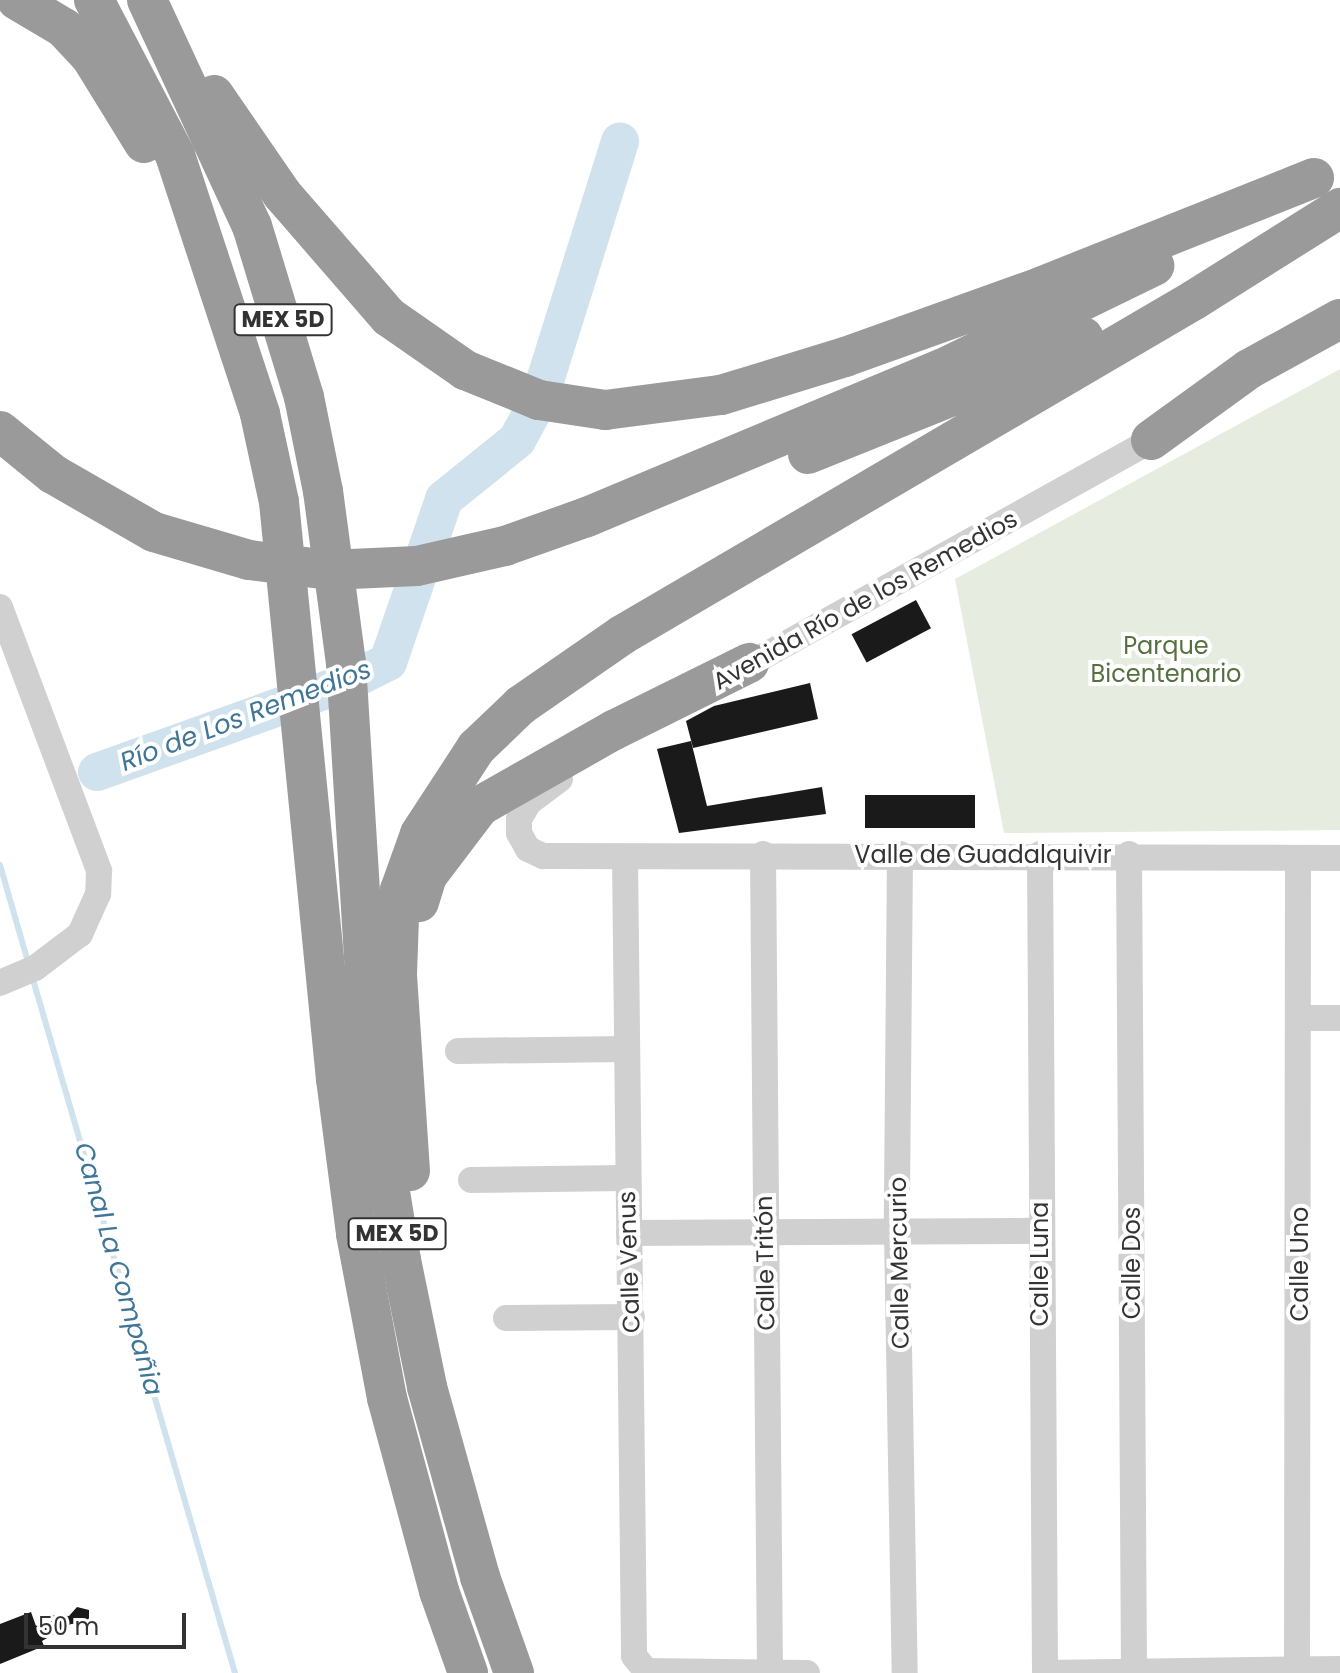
<!DOCTYPE html>
<html>
<head>
<meta charset="utf-8">
<style>
  body { margin:0 }
  #map { position:relative; width:1340px; height:1673px; overflow:hidden; background:#fff; font-family:Poppins,sans-serif }
  div>[style] { position:absolute }
  .green>* { inset:0; background:#e6ecdf }
  .stream>* { height:6px; margin:-3px; padding:0 3px; transform-origin:3px; border-radius:3px; background:#cfe2ee }
  .river>* { height:38px; margin:-19px; padding:0 19px; transform-origin:19px; border-radius:19px; background:#cfe2ee }
  .building>* { inset:0; background:#1a1a1a; transform-origin:0 0 }
  .minor>* { height:26px; margin:-13px; padding:0 13px; transform-origin:13px; border-radius:13px; background:#d0d0d0 }
  .highway>* { height:40px; margin:-20px; padding:0 20px; transform-origin:20px; border-radius:20px; background:#9a9a9a }
  .highway-bridge>* { height:40px; margin:-20px; padding:0 20px; transform-origin:20px; border-radius:20px; background:#9a9a9a }
  span { translate:-50% -50%; white-space:nowrap; text-align:center; line-height:1.15; -webkit-text-stroke:8px #fff; paint-order:stroke }
  .shield-label span { padding:2px 6px; background:#fff; border:2px solid; border-radius:6px; -webkit-text-stroke-width:0 }
  .shield-label { font-size:22px; color:#333; font-weight:700 }
  .street-label { font-size:24px; color:#333 }
  .park-label { font-size:24px; color:#56703f }
  .water-label { font-size:26px; color:#3f7597; font-style:italic }
  .scale { position:absolute; left:24px; top:1613px; width:162px; height:36px; box-sizing:border-box; border:4px solid #333; border-top:0; padding-left:10px; font-size:24px; line-height:28px; white-space:nowrap; color:#333; -webkit-text-stroke:6px #fff; paint-order:stroke }
</style>
</head>
<body>
<div id="map">
  <div class="green">
    <div style="clip-path:polygon(1340px 369px,1340px 830px,1004px 833px,955px 579px)"></div>
  </div>
  <div class="stream">
    <div style="left:0;top:865px;width:101px;rotate:73.9deg"></div>
    <div style="left:32px;top:976px;width:726px;rotate:73.76deg"></div>
  </div>
  <div class="river">
    <div style="left:97px;top:772px;width:267px;rotate:-19.7deg"></div>
    <div style="left:348px;top:682px;width:45px;rotate:-26.6deg"></div>
    <div style="left:388px;top:662px;width:172px;rotate:-71deg"></div>
    <div style="left:444px;top:499px;width:94px;rotate:-38.9deg"></div>
    <div style="left:517px;top:440px;width:46px;rotate:-61.2deg"></div>
    <div style="left:539px;top:400px;width:271px;rotate:-72.6deg"></div>
  </div>
  <div class="building">
    <div style="left:916px;top:600px;width:32px;height:73px;rotate:62deg"></div>
    <div style="clip-path:polygon(810px 683px,818px 719px,693px 748px,686px 721px,714px 706px)"></div>
    <div style="clip-path:polygon(691px 741px,707px 806px,822px 787px,826px 814px,679px 833px,657px 749px)"></div>
    <div style="left:975px;top:795px;width:33px;height:110px;rotate:90deg"></div>
    <div style="clip-path:polygon(77px 1607px,89px 1610px,89px 1623px,71px 1624px,42px 1641px,44px 1646px,0 1664px,0 1624px,31px 1612px,36px 1626px,53px 1615px,69px 1616px)"></div>
  </div>
  <div class="minor">
    <div style="left:0;top:607px;width:282px;rotate:69.4deg"></div>
    <div style="left:99px;top:871px;width:23px;rotate:92deg"></div>
    <div style="left:98px;top:894px;width:44px;rotate:114.2deg"></div>
    <div style="left:80px;top:934px;width:56px;rotate:142.9deg"></div>
    <div style="left:35px;top:968px;width:38px;rotate:157deg"></div>
    <div style="left:737px;top:671px;width:489px;rotate:-29.1deg"></div>
    <div style="left:560px;top:779px;width:39px;rotate:143deg"></div>
    <div style="left:529px;top:802px;width:20px;rotate:120deg"></div>
    <div style="left:519px;top:819px;width:14px;rotate:90deg"></div>
    <div style="left:519px;top:833px;width:18px;rotate:61deg"></div>
    <div style="left:528px;top:849px;width:17px;rotate:25deg"></div>
    <div style="left:543px;top:856px;width:797px;rotate:0.14deg"></div>
    <div style="left:763px;top:854px;width:819px;rotate:89.51deg"></div>
    <div style="left:900px;top:854px;width:378px;rotate:90.5deg"></div>
    <div style="left:897px;top:1232px;width:441px;rotate:89deg"></div>
    <div style="left:1040px;top:854px;width:819px;rotate:89.65deg"></div>
    <div style="left:1129px;top:854px;width:817px;rotate:89.65deg"></div>
    <div style="left:625px;top:857px;width:799px;rotate:89.35deg"></div>
    <div style="left:634px;top:1656px;width:19px;rotate:51deg"></div>
    <div style="left:646px;top:1671px;width:161px;rotate:0.7deg"></div>
    <div style="left:1301px;top:1018px;width:39px"></div>
    <div style="left:458px;top:1051px;width:169px;rotate:-0.7deg"></div>
    <div style="left:471px;top:1180px;width:156px;rotate:-0.7deg"></div>
    <div style="left:629px;top:1233px;width:410px;rotate:-0.3deg"></div>
    <div style="left:506px;top:1318px;width:126px;rotate:-0.5deg"></div>
    <div style="left:1297px;top:1669px;width:811px;rotate:-89.93deg"></div>
    <div style="left:1046px;top:1673px;width:294px;rotate:-0.8deg"></div>
  </div>
  <div class="highway">
    <div style="left:17px;top:0;width:55px;rotate:30.8deg"></div>
    <div style="left:64px;top:28px;width:40px;rotate:47deg"></div>
    <div style="left:91px;top:57px;width:101px;rotate:58.4deg"></div>
    <div style="left:94px;top:0;width:175px;rotate:62.4deg"></div>
    <div style="left:175px;top:155px;width:273px;rotate:71.8deg"></div>
    <div style="left:260px;top:414px;width:90px;rotate:77.8deg"></div>
    <div style="left:279px;top:502px;width:580px;rotate:84.36deg"></div>
    <div style="left:336px;top:1079px;width:156px;rotate:82.6deg"></div>
    <div style="left:356px;top:1234px;width:167px;rotate:79.3deg"></div>
    <div style="left:387px;top:1398px;width:200px;rotate:74.9deg"></div>
    <div style="left:439px;top:1591px;width:87px;rotate:70.5deg"></div>
    <div style="left:147px;top:0;width:249px;rotate:65.1deg"></div>
    <div style="left:252px;top:226px;width:179px;rotate:73.1deg"></div>
    <div style="left:304px;top:397px;width:96px;rotate:78.6deg"></div>
    <div style="left:323px;top:491px;width:174px;rotate:82.4deg"></div>
    <div style="left:346px;top:663px;width:411px;rotate:86.5deg"></div>
    <div style="left:371px;top:1073px;width:189px;rotate:80.9deg"></div>
    <div style="left:401px;top:1260px;width:130px;rotate:78.4deg"></div>
    <div style="left:427px;top:1387px;width:197px;rotate:74.4deg"></div>
    <div style="left:480px;top:1577px;width:102px;rotate:70.5deg"></div>
    <div style="left:214px;top:95px;width:120px;rotate:55.5deg"></div>
    <div style="left:282px;top:194px;width:163px;rotate:49deg"></div>
    <div style="left:389px;top:317px;width:93px;rotate:34.9deg"></div>
    <div style="left:465px;top:370px;width:80px;rotate:22.1deg"></div>
    <div style="left:539px;top:400px;width:67px;rotate:8.6deg"></div>
    <div style="left:605px;top:410px;width:117px;rotate:-7.4deg"></div>
    <div style="left:721px;top:395px;width:130px;rotate:-17deg"></div>
    <div style="left:845px;top:357px;width:207px;rotate:-19.7deg"></div>
    <div style="left:1040px;top:287px;width:295px;rotate:-21.7deg"></div>
    <div style="left:952px;top:364px;width:225px;rotate:-25.9deg"></div>
    <div style="left:952px;top:396px;width:144px;rotate:-24.2deg"></div>
    <div style="left:1151px;top:440px;width:121px;rotate:-35.9deg"></div>
    <div style="left:1249px;top:369px;width:104px;rotate:-28.8deg"></div>
    <div style="left:419px;top:902px;width:27px;rotate:-73deg"></div>
    <div style="left:427px;top:876px;width:88px;rotate:-52.9deg"></div>
    <div style="left:480px;top:806px;width:154px;rotate:-29.6deg"></div>
    <div style="left:614px;top:730px;width:151px;rotate:-26.4deg"></div>
    <div style="left:410px;top:1171px;width:197px;rotate:-93.8deg"></div>
    <div style="left:397px;top:974px;width:84px;rotate:-88deg"></div>
    <div style="left:400px;top:890px;width:59px;rotate:-70.3deg"></div>
    <div style="left:420px;top:834px;width:103px;rotate:-56.9deg"></div>
    <div style="left:476px;top:748px;width:62px;rotate:-43.7deg"></div>
    <div style="left:521px;top:705px;width:123px;rotate:-34.7deg"></div>
    <div style="left:622px;top:635px;width:663px;rotate:-30.36deg"></div>
    <div style="left:1194px;top:300px;width:173px;rotate:-32.2deg"></div>
  </div>
  <div class="highway-bridge">
    <div style="left:0;top:431px;width:68px;rotate:39.1deg"></div>
    <div style="left:53px;top:474px;width:116px;rotate:29.9deg"></div>
    <div style="left:154px;top:532px;width:99px;rotate:16.4deg"></div>
    <div style="left:249px;top:560px;width:81px;rotate:7.1deg"></div>
    <div style="left:329px;top:570px;width:88px;rotate:-2.6deg"></div>
    <div style="left:417px;top:566px;width:90px;rotate:-12.8deg"></div>
    <div style="left:505px;top:546px;width:87px;rotate:-19.5deg"></div>
    <div style="left:587px;top:517px;width:396px;rotate:-22.7deg"></div>
    <div style="left:808px;top:454px;width:155px;rotate:-21.9deg"></div>
  </div>
  <div class="shield-label">
    <span style="left:283px;top:320px">MEX 5D</span>
    <span style="left:397px;top:1234px">MEX 5D</span>
  </div>
  <div class="street-label">
    <span style="left:865px;top:600px;rotate:-29deg">Avenida Río de los Remedios</span>
    <span style="left:983px;top:855px">Valle de Guadalquivir</span>
    <span style="left:629px;top:1262px;rotate:-92deg">Calle Venus</span>
    <span style="left:765px;top:1263px;rotate:-91deg">Calle Tritón</span>
    <span style="left:899px;top:1263px;rotate:-91deg">Calle Mercurio</span>
    <span style="left:1132px;top:1263px;rotate:-90deg">Calle Dos</span>
    <span style="left:1040px;top:1264px;rotate:-90deg">Calle Luna</span>
    <span style="left:1300px;top:1264px;rotate:-90deg">Calle Uno</span>
  </div>
  <div class="park-label">
    <span style="left:1166px;top:660px">Parque<br>Bicentenario</span>
  </div>
  <div class="water-label">
    <span style="left:246px;top:716px;rotate:-21deg">Río de Los Remedios</span>
    <span style="left:118px;top:1269px;rotate:74deg">Canal La Compañia</span>
  </div>
  <div class="scale">50 m</div>
</div>
</body>
</html>
